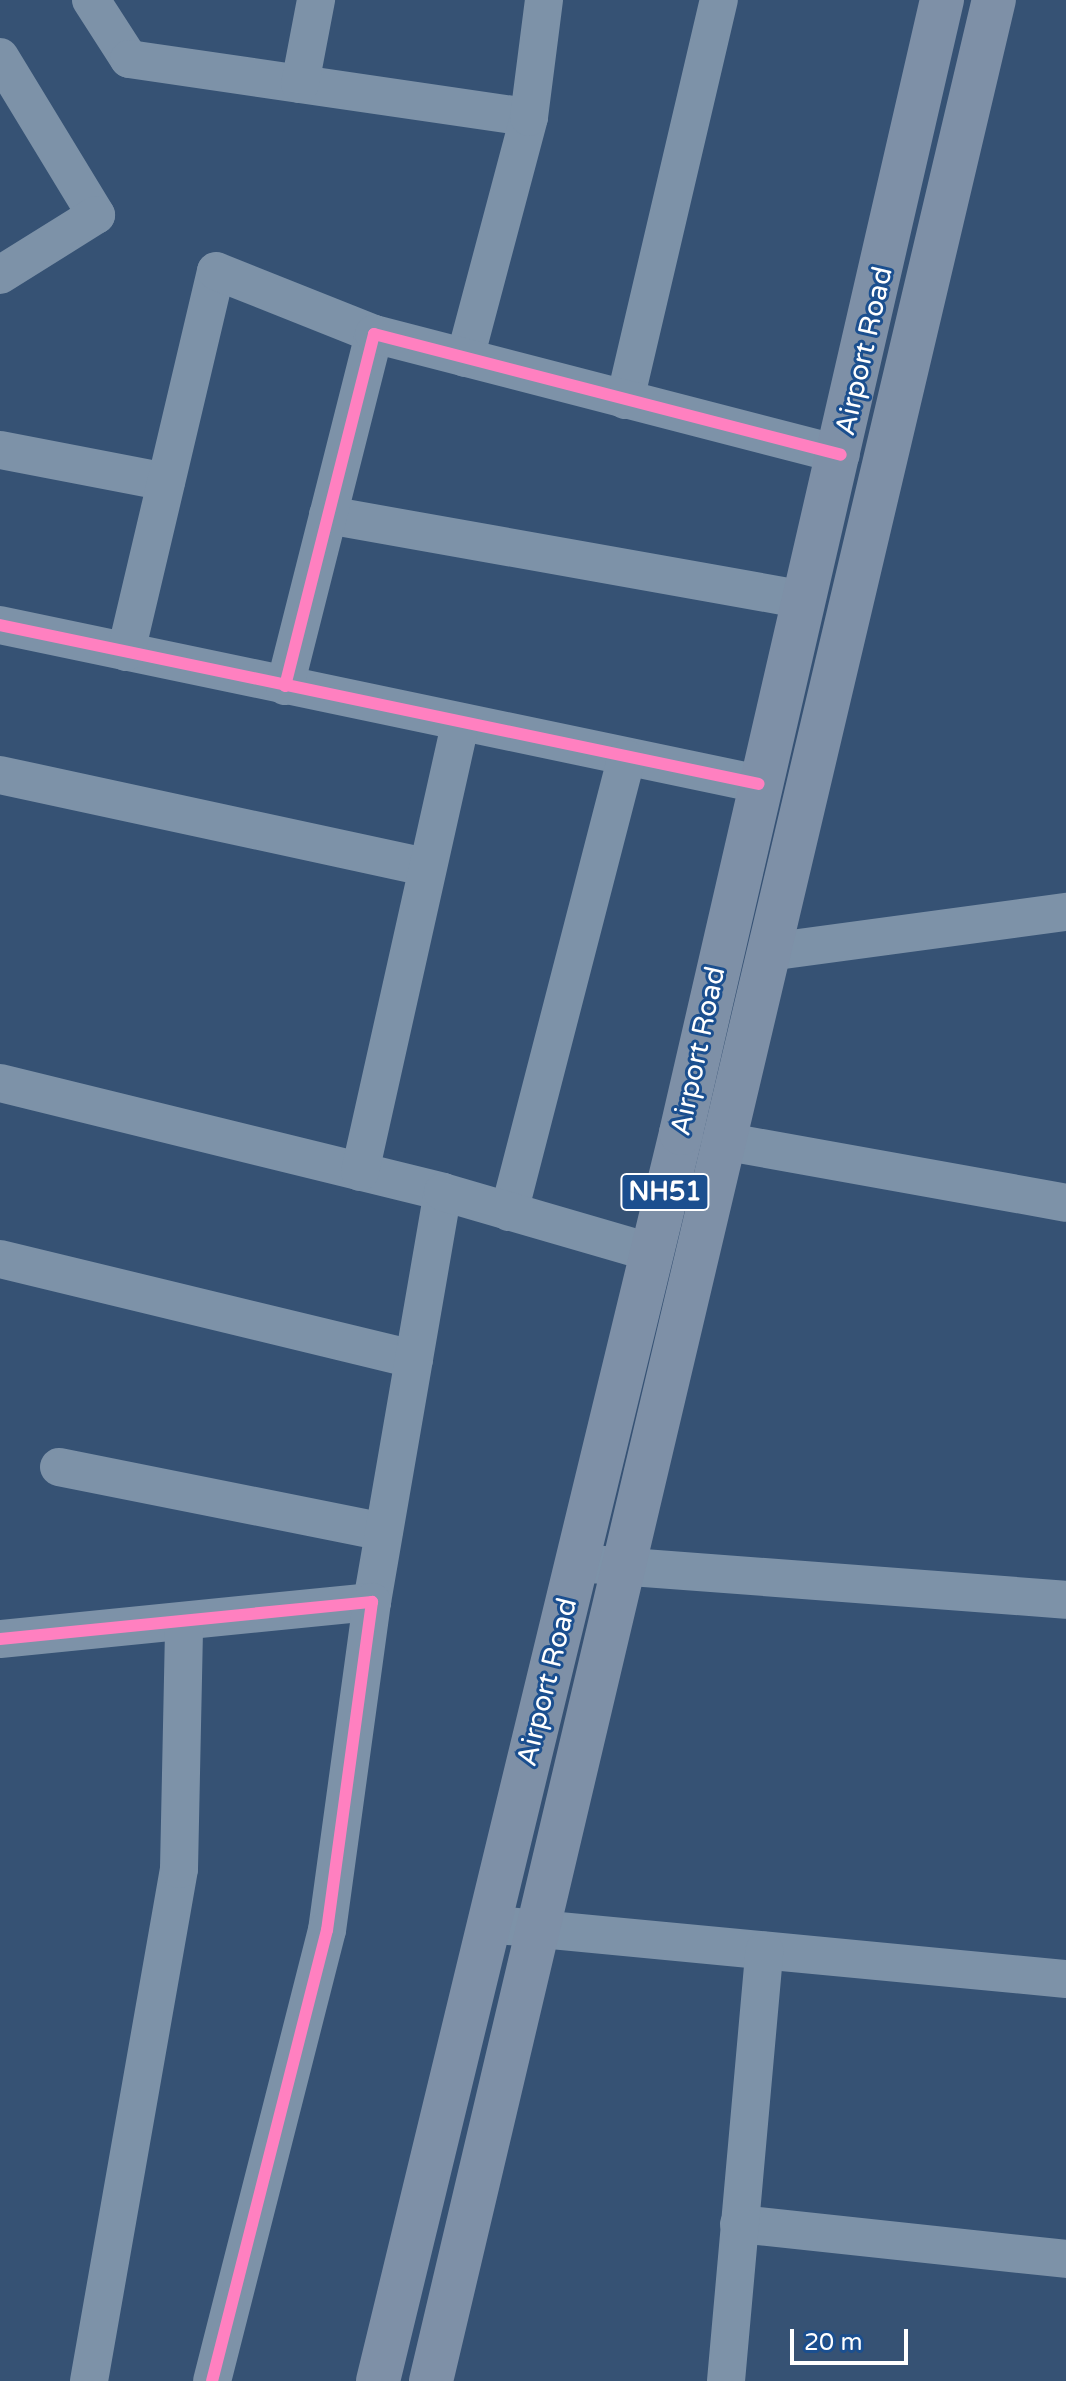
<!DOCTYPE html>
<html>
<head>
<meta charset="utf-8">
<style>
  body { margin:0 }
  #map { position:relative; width:1066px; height:2381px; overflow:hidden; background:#365274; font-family:"Varela Round",sans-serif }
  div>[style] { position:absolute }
  .minor>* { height:38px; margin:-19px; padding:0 19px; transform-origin:19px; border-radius:19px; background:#7d92a8 }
  .trunk>* { height:44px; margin:-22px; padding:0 22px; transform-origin:22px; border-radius:22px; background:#7e90a7 }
  .cycleway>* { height:12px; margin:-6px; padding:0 6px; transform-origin:6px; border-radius:6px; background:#ff80c0 }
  span { translate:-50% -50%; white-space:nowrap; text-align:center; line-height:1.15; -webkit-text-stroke:6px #1b4f8f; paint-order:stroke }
  .shield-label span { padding:2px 6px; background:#1b4f8f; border:2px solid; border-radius:6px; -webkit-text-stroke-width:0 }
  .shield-label { font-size:26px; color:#fff; font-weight:700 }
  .street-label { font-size:28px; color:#fff }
  .scale { position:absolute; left:790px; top:2329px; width:118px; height:36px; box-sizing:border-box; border:4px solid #fff; border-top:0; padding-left:10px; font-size:24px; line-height:28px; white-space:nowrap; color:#fff; -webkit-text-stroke:6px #1b4f8f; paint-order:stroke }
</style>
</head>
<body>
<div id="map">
  <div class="minor">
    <div style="left:91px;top:0;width:70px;rotate:57.2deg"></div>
    <div style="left:129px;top:59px;width:404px;rotate:8.3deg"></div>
    <div style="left:0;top:57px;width:185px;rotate:58.7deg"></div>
    <div style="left:96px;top:215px;width:113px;rotate:148deg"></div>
    <div style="left:300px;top:84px;width:86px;rotate:-79.2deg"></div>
    <div style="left:465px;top:358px;width:249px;rotate:-75.1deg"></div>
    <div style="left:529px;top:117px;width:118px;rotate:-82.7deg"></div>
    <div style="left:625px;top:400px;width:411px;rotate:-76.8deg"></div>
    <div style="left:0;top:450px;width:169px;rotate:10.9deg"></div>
    <div style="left:328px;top:515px;width:480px;rotate:10.1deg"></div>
    <div style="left:0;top:625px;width:775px;rotate:11.83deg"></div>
    <div style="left:126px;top:652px;width:391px;rotate:-76.7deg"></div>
    <div style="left:216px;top:271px;width:170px;rotate:21.7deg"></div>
    <div style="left:285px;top:686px;width:363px;rotate:-75.8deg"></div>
    <div style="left:374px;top:334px;width:482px;rotate:14.5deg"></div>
    <div style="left:0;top:775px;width:437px;rotate:12.2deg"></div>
    <div style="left:769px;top:952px;width:300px;rotate:-7.7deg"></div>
    <div style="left:0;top:1083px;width:456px;rotate:13.8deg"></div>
    <div style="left:728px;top:1142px;width:343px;rotate:10.2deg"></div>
    <div style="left:360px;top:1172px;width:460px;rotate:-77.4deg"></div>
    <div style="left:509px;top:1212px;width:468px;rotate:-75.5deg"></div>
    <div style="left:0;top:1259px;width:426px;rotate:13.6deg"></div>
    <div style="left:59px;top:1467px;width:331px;rotate:11.3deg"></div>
    <div style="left:577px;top:1563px;width:490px;rotate:4.3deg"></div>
    <div style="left:372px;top:1602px;width:416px;rotate:-80.2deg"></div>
    <div style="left:443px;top:1192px;width:215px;rotate:16.2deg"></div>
    <div style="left:0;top:1639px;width:374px;rotate:-5.7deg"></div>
    <div style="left:372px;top:1602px;width:331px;rotate:97.8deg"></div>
    <div style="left:327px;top:1930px;width:465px;rotate:104.3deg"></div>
    <div style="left:487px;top:1924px;width:582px;rotate:5.43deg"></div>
    <div style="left:739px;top:2224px;width:329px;rotate:6.1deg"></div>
    <div style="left:89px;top:2381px;width:520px;rotate:-80.03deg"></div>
    <div style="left:179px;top:1869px;width:248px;rotate:-88.8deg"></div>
    <div style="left:726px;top:2381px;width:432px;rotate:-84.9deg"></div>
  </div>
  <div class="trunk">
    <div style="left:378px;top:2381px;width:1284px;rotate:-76.35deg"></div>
    <div style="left:681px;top:1133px;width:1163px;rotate:-77.03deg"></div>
    <div style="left:431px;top:2381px;width:2447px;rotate:-76.7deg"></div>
  </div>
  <div class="cycleway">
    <div style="left:0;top:625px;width:775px;rotate:11.83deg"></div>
    <div style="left:285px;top:686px;width:363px;rotate:-75.8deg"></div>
    <div style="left:374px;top:334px;width:482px;rotate:14.5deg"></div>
    <div style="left:0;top:1639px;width:374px;rotate:-5.7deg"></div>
    <div style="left:372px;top:1602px;width:331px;rotate:97.8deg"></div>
    <div style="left:327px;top:1930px;width:465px;rotate:104.3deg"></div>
  </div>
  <div class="shield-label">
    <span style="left:665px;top:1192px">NH51</span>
  </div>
  <div class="street-label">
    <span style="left:864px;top:351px;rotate:-77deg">Airport Road</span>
    <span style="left:698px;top:1051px;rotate:-78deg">Airport Road</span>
    <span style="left:547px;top:1682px;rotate:-76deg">Airport Road</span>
  </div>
  <div class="scale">20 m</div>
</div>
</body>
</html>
